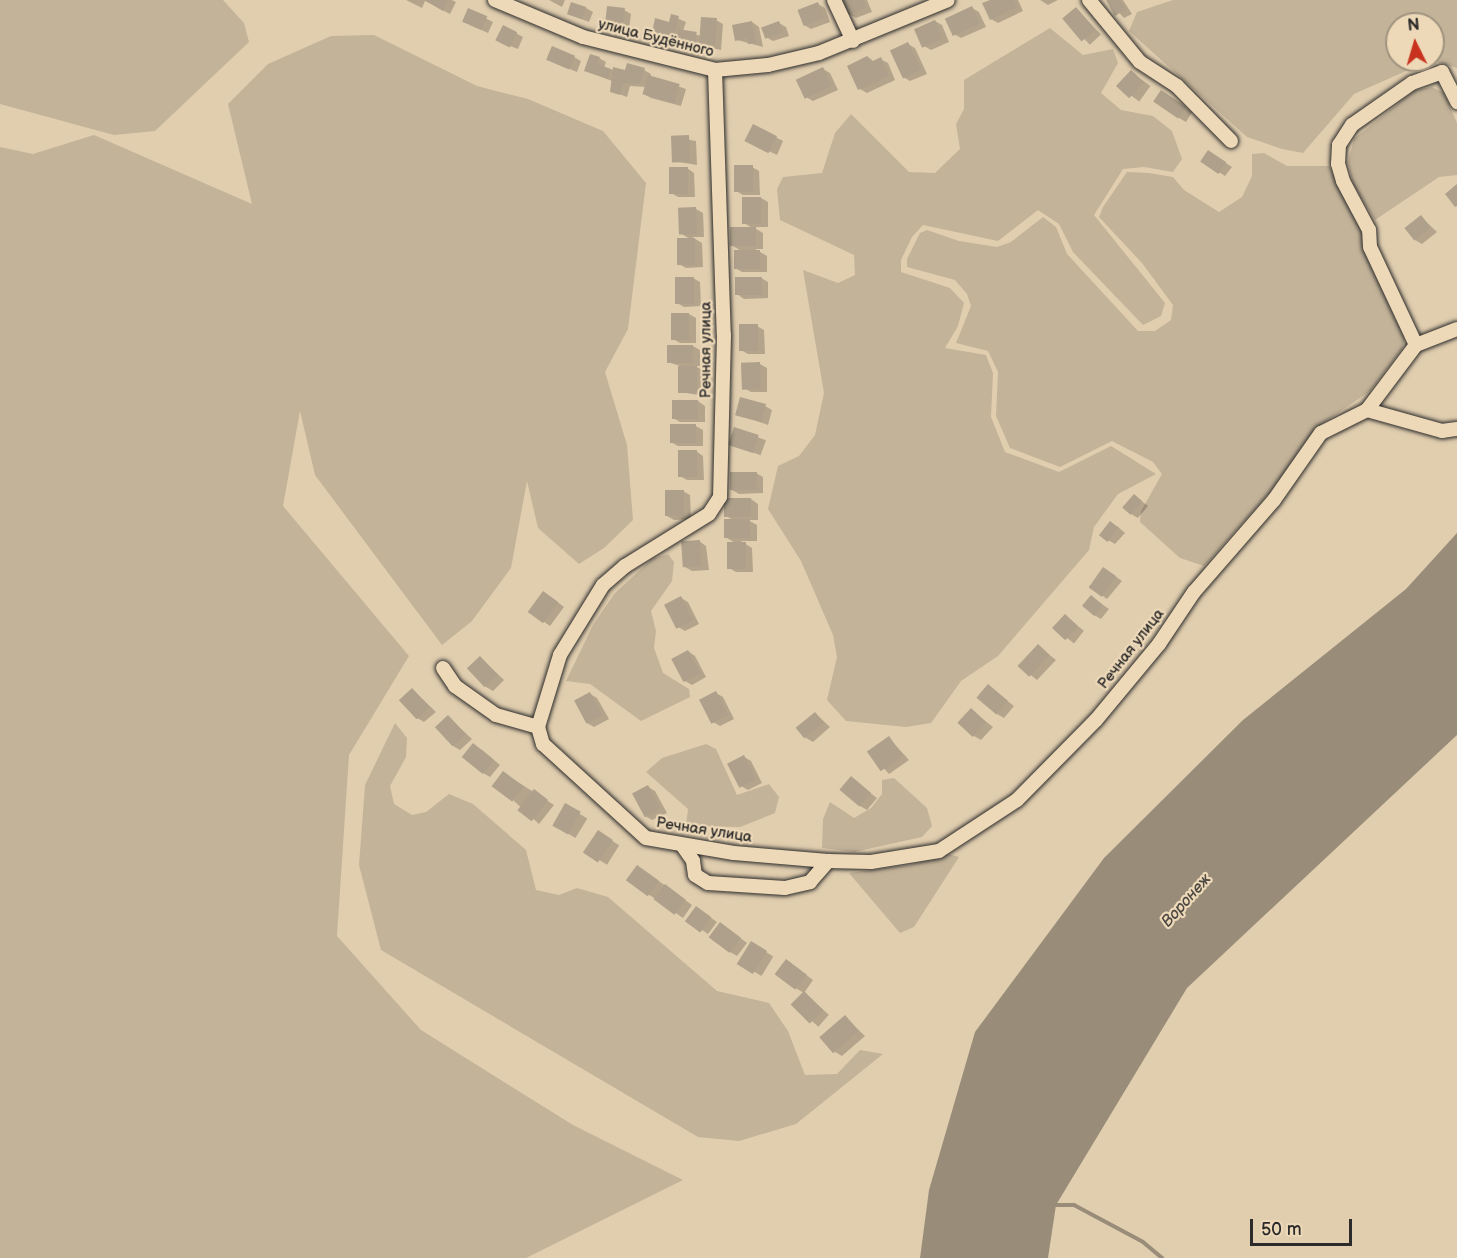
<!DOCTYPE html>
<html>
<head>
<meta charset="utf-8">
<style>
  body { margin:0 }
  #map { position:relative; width:1457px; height:1258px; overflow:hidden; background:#e1ceaf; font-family:"Balsamiq Sans",sans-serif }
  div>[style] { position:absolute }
  .green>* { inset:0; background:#c3b399 }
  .water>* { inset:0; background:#998d7a }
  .shadow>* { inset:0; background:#0003; transform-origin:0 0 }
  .stream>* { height:4px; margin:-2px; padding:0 2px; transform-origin:2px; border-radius:2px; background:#998d7a }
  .building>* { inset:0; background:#aea08a; transform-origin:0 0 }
  .roads { filter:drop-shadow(0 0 2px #2b2b2b) drop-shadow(0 0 2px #2b2b2b) }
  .minor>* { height:14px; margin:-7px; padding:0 7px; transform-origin:7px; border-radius:7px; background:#edd8b7 }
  span { translate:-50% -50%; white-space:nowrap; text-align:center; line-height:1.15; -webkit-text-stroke:4.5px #edd8b7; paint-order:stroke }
  .street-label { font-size:15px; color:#2b2b2b }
  .water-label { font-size:16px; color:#4c4843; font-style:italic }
  .north { position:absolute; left:1385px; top:12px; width:60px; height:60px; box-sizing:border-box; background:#edd8b7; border:2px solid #9f937f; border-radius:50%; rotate:355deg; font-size:16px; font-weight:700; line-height:24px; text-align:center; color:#2b2b2b }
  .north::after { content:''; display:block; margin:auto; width:21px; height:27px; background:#c8321e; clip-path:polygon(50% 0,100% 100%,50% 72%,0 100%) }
  .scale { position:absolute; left:1250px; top:1219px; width:102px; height:27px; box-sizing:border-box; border:3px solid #2b2b2b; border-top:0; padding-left:8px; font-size:18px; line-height:21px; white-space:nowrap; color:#2b2b2b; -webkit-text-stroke:4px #edd8b7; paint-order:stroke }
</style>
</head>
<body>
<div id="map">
  <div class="green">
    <div style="clip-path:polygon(0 0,223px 0,244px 23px,249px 42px,155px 131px,114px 135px,0 104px)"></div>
    <div style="clip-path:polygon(evenodd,1173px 0,1457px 0,1457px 68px,1431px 60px,1354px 94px,1303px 153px,1282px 149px,1247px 137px,1129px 31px,1137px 12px,1173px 0,1397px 24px,1433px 24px,1433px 60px,1397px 60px,1397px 24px)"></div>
    <div style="clip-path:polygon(1050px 28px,1083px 55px,1113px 49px,1118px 63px,1101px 93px,1121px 110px,1153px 116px,1172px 131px,1182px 159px,1173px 172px,1144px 167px,1123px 169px,1094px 215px,1165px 303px,1161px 316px,1143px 325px,1073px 252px,1059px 224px,1038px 210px,998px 241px,923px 225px,912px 237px,901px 260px,901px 272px,950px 288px,964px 303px,958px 326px,945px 348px,986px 355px,993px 373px,991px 417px,1005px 452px,1059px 472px,1111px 446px,1156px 474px,1118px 494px,1094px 527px,1089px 550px,998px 656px,961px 681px,931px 723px,906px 727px,846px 721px,827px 700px,837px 657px,833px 635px,801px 561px,768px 509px,778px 466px,799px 456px,815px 435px,824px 393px,803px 270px,838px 283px,855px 275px,854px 255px,780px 220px,777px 189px,783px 177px,822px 173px,835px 133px,851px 114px,909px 172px,935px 173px,960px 149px,956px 124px,964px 109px,964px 80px)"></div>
    <div style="clip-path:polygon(374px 35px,477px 86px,528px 99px,603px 131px,646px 183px,628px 329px,605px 372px,627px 445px,633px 520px,604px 548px,579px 564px,538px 528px,527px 481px,511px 568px,472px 621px,442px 645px,315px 475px,300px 411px,283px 506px,409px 656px,349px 755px,337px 936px,421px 1030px,573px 1125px,683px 1180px,526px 1258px,0 1258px,0 147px,33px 154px,94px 135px,252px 204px,228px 104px,268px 64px,331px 36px)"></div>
    <div style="clip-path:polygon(1432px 87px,1444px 93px,1457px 123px,1457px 175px,1439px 177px,1375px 220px,1353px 184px,1348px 162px,1354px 139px,1415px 90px)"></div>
    <div style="clip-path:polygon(1264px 153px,1287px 166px,1329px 166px,1364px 232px,1364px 251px,1405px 336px,1402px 349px,1370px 391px,1316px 428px,1271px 491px,1204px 566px,1180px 558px,1140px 522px,1141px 511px,1162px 474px,1153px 462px,1112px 441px,1060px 467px,1010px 448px,996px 416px,998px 372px,988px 351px,956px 343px,971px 306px,967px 294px,955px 280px,907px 267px,907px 259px,920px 233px,927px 230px,959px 241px,997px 247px,1011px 242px,1043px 217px,1056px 227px,1067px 254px,1138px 331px,1155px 331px,1171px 320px,1173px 305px,1142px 263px,1099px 217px,1103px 207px,1127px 172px,1149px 173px,1173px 177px,1184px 190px,1219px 212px,1242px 197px,1252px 176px,1252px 154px)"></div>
    <div style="clip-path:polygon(668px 554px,674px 562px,672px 581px,651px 611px,656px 631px,654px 648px,663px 673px,689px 689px,690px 697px,641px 721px,590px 684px,566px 681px,593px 625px,615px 593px,652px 559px)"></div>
    <div style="clip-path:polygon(395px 723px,407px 738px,406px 757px,390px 786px,394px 804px,412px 815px,426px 812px,449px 794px,473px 804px,526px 850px,536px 890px,559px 895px,577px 888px,608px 897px,717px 991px,769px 1003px,788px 1031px,805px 1075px,837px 1074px,860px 1050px,883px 1054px,796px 1124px,739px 1141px,698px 1137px,381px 950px,359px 865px,365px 785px)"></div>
    <div style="clip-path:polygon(706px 744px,716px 749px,737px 795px,769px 784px,779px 797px,775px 813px,740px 827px,686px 826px,688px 809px,646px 772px,662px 758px)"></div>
    <div style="clip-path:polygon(894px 778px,927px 808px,932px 826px,922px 837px,854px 852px,822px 848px,823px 819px,830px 802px,854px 818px,871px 808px,882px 794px,882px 780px)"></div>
    <div style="clip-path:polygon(948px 854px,959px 857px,914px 927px,900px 933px,849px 873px,909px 865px)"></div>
  </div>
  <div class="water">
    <div style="clip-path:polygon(1457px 533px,1457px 735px,1187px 988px,1056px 1205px,1048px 1258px,920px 1258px,929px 1190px,975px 1032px,1104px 858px,1243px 720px,1406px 589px)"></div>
  </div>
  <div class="shadow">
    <div style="clip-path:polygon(406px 0,452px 0,456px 2px,450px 14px,425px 1px,422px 8px)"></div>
    <div style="clip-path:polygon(549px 0,565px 0,562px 7px)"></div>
    <div style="clip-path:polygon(843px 0,867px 0,872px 12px,856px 18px,849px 14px)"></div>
    <div style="clip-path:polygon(994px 0,1018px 0,1023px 11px,998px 23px,991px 19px)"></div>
    <div style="clip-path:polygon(1040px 0,1058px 0,1048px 5px)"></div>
    <div style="clip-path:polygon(1107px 0,1123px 0,1132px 14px,1124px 18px)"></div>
    <div style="clip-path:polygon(818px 4px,825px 8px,830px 22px,811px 29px,804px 25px)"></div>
    <div style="clip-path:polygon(586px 8px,593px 12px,589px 22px,568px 14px)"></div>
    <div style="clip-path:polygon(972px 8px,979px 12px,986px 27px,961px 38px,954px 34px)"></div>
    <div style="left:1077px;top:9px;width:35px;height:15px;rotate:47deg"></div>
    <div style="clip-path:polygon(469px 10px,493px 22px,488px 33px,470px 25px)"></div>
    <div style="clip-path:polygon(624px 10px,631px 14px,629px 30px,607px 24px)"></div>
    <div style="clip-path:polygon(672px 16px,686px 22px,683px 31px,701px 36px,716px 20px,723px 24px,721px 50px,681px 41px,679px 49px,665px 43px,666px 38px,653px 32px,670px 24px)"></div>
    <div style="clip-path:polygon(935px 21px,942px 25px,949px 42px,931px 50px,924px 46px)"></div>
    <div style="clip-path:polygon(752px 22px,759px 27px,763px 47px,737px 40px)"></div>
    <div style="clip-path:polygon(779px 23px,786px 27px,789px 36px,773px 41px,766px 37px)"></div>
    <div style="clip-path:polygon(504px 27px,523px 37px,518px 49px,505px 44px)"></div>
    <div style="clip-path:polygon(908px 44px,915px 48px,927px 74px,910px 81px,903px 77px)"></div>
    <div style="clip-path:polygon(574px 57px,581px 61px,577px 72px,555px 63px)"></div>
    <div style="clip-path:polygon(599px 58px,606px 62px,604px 68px,626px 72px,644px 70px,651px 74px,650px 77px,686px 89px,681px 106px,651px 98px,644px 94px,646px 87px,630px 86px,627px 97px,611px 91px,612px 81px,586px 71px)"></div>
    <div style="clip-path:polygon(880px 59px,888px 63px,895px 80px,867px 93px,860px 89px,874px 62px)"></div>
    <div style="clip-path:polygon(823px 69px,830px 73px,838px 90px,813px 101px,806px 97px)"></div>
    <div style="left:1131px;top:72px;width:24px;height:19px;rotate:36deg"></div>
    <div style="clip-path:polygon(1168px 96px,1192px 112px,1186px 122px,1179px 118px)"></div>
    <div style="clip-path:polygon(754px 126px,783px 141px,777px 155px,754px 144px)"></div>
    <div style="clip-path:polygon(673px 137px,696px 141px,697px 165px,673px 161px)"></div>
    <div style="clip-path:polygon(1215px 156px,1232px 167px,1225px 176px,1219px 172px)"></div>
    <div style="clip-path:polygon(752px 167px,759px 171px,760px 195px,743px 195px,736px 191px)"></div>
    <div style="clip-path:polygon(687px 168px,694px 173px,695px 197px,678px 197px,671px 193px)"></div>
    <div style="clip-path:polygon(761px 198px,768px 202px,768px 227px,753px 227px,763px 233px,763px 249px,755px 249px,767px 256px,767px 272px,742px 272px,735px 268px,743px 252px,731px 245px,754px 229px,744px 223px)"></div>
    <div style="clip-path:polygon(696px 209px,703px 213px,704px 237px,692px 237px,702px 243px,703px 267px,686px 268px,679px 264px,690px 239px,680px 233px)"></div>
    <div style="clip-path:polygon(1421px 217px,1437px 232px,1422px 244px,1415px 240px)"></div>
    <div style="clip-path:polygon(693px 278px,700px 282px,701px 306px,684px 307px,677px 303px)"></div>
    <div style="clip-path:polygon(761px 278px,768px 282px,768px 298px,744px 299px,737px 294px)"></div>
    <div style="clip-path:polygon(689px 314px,696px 318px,696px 343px,680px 343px,673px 339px)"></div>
    <div style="clip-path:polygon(757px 326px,764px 330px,765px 354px,748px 354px,741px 350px)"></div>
    <div style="clip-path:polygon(693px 346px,700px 350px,700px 366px,695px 366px,704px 371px,704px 396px,680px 392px,680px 366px,668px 362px)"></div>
    <div style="clip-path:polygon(760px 364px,767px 368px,767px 392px,751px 392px,744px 388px)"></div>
    <div style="clip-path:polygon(698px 401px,705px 406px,705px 422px,680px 422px,673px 418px)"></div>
    <div style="clip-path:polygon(765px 406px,772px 410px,768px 425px,737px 414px)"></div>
    <div style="clip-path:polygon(696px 426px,703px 430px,703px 446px,678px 446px,671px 442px)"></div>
    <div style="left:735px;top:429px;width:33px;height:16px;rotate:20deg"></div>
    <div style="clip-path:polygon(696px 451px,703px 456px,704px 480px,687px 480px,680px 476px)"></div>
    <div style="clip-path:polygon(756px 473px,763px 477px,763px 493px,739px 494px,732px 490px)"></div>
    <div style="clip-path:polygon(683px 491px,690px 495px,691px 519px,674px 520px,667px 516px)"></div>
    <div style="clip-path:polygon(1134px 495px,1148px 506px,1138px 518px,1131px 514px)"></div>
    <div style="clip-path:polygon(751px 499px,758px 504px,758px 520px,748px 520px,757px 525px,757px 541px,741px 541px,752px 548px,753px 572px,736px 572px,729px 568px,737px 544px,725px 537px,735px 521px,726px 516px)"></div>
    <div style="clip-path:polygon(1117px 526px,1125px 533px,1115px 544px,1108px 540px)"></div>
    <div style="clip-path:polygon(699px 541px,706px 546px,709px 570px,692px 571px,685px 567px)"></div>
    <div style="clip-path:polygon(1111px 573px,1122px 581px,1107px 599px,1089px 586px)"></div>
    <div style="clip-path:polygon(551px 597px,564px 607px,550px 626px,530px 612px)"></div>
    <div style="clip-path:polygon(1091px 597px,1109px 609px,1101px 619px,1094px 615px)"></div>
    <div style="clip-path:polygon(681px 598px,688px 602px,699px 624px,685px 631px,678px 627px)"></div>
    <div style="left:1065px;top:616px;width:24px;height:16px;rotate:38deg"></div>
    <div style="clip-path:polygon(1038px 646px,1056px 660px,1037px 680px,1019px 666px)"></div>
    <div style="clip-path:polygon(688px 651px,695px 656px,706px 677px,692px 685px,685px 681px)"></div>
    <div style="clip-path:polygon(481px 658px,504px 680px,493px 691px,486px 687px)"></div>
    <div style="clip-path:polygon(988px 686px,1014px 706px,1004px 718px,997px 714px)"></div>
    <div style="clip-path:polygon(412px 689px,436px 712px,424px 722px,417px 718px)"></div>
    <div style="clip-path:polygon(716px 693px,723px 697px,734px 719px,720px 726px,713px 722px)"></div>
    <div style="clip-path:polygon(590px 694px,597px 698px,609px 719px,594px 727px,587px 723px)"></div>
    <div style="clip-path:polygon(971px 710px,993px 727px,981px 740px,974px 736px)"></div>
    <div style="clip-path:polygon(815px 713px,830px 727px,813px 742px,806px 738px)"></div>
    <div style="clip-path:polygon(448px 717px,472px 739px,460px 750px,453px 746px)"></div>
    <div style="clip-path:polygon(889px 738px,909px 760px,889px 774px,869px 752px)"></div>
    <div style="clip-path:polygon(481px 749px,500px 765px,490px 777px,483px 773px)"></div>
    <div style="clip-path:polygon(744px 757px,751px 761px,762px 783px,748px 790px,741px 786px)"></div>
    <div style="clip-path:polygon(510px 777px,554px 805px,539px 824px,514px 801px)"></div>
    <div style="clip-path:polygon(851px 778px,877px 798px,867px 810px,860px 806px)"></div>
    <div style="clip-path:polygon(648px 787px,655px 791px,667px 813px,652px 820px,645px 816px)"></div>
    <div style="left:565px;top:805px;width:26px;height:23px;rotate:31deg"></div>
    <div style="left:598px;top:832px;width:25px;height:23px;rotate:32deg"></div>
    <div style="clip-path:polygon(645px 871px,692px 905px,683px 918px,648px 894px)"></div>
    <div style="clip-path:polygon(703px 912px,717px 922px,708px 934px,687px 920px)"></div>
    <div style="clip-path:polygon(727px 928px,747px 943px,737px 956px,730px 952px)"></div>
    <div style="left:751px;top:943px;width:26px;height:23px;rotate:31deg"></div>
    <div style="clip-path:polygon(793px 965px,813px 980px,804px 993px,797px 989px)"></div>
    <div style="left:804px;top:993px;width:33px;height:16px;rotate:41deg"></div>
    <div style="clip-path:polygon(845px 1017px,865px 1036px,842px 1056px,835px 1052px)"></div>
  </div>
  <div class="stream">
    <div style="left:1056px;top:1205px;width:18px"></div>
    <div style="left:1074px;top:1205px;width:78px;rotate:28.2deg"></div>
    <div style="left:1143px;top:1242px;width:25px;rotate:40deg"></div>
  </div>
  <div class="building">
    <div style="clip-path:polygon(425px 0,448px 0,443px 11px)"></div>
    <div style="clip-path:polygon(841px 0,863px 0,866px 8px,847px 15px)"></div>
    <div style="clip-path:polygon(990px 0,1014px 0,1017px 7px,990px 20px,982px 3px)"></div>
    <div style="clip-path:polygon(1106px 0,1120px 0,1126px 9px,1115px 16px)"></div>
    <div style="left:571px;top:2px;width:16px;height:13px;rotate:18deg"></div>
    <div style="left:818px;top:2px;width:17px;height:22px;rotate:69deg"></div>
    <div style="left:607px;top:6px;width:18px;height:19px;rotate:6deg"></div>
    <div style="left:972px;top:6px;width:19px;height:30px;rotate:65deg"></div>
    <div style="left:1076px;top:7px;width:30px;height:18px;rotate:50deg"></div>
    <div style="left:468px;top:8px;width:21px;height:15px;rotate:23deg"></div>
    <div style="clip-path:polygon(671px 14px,679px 16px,672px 46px,663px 43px,665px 36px,652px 33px,655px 18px,669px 22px)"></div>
    <div style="left:701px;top:17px;width:16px;height:28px;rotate:4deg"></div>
    <div style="left:935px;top:20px;width:20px;height:23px;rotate:66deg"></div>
    <div style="clip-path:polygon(752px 21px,756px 43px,748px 44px,747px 38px,735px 41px,732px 25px)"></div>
    <div style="left:779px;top:21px;width:12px;height:19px;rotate:70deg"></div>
    <div style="left:503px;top:25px;width:16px;height:17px;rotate:27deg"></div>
    <div style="left:678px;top:29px;width:19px;height:11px;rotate:9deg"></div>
    <div style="left:908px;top:42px;width:31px;height:20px;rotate:65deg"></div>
    <div style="left:552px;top:46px;width:25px;height:15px;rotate:23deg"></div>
    <div style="clip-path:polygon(590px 54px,600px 57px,597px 64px,611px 69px,608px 79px,584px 71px)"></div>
    <div style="clip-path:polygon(867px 56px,873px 61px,881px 57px,889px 76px,858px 90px,847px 66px)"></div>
    <div style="clip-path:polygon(627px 63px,645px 68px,640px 84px,623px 83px,620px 95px,610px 92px,613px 67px,625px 70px)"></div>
    <div style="left:823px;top:67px;width:21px;height:30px;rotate:65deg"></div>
    <div style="left:1131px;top:70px;width:18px;height:22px;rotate:43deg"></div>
    <div style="left:648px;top:75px;width:33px;height:20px;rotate:16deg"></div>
    <div style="left:1161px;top:90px;width:30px;height:14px;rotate:34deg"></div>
    <div style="left:753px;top:124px;width:27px;height:19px;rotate:27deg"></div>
    <div style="left:689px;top:135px;width:27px;height:18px;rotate:88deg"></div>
    <div style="left:1208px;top:150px;width:22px;height:14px;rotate:34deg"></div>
    <div style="left:734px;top:165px;width:19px;height:27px"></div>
    <div style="left:669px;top:167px;width:19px;height:27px"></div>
    <div style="clip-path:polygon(1457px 184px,1457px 206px,1455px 207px,1445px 194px)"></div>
    <div style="left:742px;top:197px;width:19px;height:27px"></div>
    <div style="left:696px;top:207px;width:27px;height:18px;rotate:88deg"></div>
    <div style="left:1421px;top:215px;width:16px;height:21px;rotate:52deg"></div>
    <div style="left:730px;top:227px;width:26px;height:19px"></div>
    <div style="left:677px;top:238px;width:18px;height:27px"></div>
    <div style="left:734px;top:250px;width:26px;height:19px"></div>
    <div style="left:675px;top:277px;width:19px;height:27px"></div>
    <div style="left:735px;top:277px;width:27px;height:18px"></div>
    <div style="left:671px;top:313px;width:18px;height:27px"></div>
    <div style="left:758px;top:324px;width:27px;height:19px;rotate:90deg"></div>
    <div style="left:667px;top:345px;width:26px;height:18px"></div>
    <div style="left:760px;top:362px;width:27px;height:19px;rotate:88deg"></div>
    <div style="left:678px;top:366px;width:19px;height:27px"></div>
    <div style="left:740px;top:397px;width:27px;height:19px;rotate:15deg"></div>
    <div style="left:672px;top:400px;width:26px;height:19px"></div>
    <div style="left:670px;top:424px;width:26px;height:19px"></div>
    <div style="left:734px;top:427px;width:26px;height:19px;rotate:18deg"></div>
    <div style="left:678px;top:450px;width:19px;height:27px"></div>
    <div style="left:730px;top:472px;width:27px;height:18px"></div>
    <div style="left:665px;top:490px;width:19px;height:26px"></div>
    <div style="left:1134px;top:494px;width:11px;height:18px;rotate:41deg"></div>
    <div style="left:724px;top:498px;width:27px;height:19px"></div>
    <div style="left:750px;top:519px;width:19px;height:26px;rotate:90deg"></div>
    <div style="left:1110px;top:521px;width:11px;height:18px;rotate:38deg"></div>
    <div style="left:700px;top:540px;width:26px;height:19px;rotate:86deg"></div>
    <div style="left:746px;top:542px;width:27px;height:19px;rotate:90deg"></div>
    <div style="left:1103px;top:567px;width:16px;height:25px;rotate:35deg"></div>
    <div style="left:543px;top:591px;width:19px;height:26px;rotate:36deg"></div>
    <div style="left:1091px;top:595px;width:16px;height:14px;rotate:40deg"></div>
    <div style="left:681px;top:596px;width:27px;height:19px;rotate:63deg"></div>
    <div style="left:1065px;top:614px;width:18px;height:19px;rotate:43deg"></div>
    <div style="left:1038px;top:644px;width:16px;height:30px;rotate:43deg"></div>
    <div style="left:688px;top:650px;width:26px;height:19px;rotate:62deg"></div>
    <div style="left:480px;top:656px;width:26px;height:18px;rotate:47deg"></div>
    <div style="left:988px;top:684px;width:26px;height:18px;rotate:40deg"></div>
    <div style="left:412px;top:688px;width:26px;height:18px;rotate:47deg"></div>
    <div style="left:716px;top:691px;width:27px;height:19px;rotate:63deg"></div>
    <div style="left:590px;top:692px;width:26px;height:18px;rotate:62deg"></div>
    <div style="left:971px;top:708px;width:21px;height:20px;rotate:43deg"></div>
    <div style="left:815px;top:712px;width:14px;height:25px;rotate:51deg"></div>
    <div style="left:448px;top:715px;width:26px;height:18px;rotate:47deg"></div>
    <div style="left:889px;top:736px;width:24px;height:27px;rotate:55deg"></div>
    <div style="left:473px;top:743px;width:27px;height:18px;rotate:39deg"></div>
    <div style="left:744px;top:755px;width:27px;height:19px;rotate:63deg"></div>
    <div style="left:503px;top:771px;width:26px;height:19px;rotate:37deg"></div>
    <div style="left:851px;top:776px;width:26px;height:18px;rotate:40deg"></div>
    <div style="left:648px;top:785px;width:27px;height:18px;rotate:62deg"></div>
    <div style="left:534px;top:789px;width:18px;height:27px;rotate:38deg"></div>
    <div style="left:565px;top:803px;width:18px;height:26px;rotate:29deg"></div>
    <div style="left:598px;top:830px;width:18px;height:27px;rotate:34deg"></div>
    <div style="left:637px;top:865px;width:27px;height:19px;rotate:36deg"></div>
    <div style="left:665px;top:884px;width:26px;height:19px;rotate:37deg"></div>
    <div style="left:696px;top:906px;width:19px;height:19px;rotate:36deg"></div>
    <div style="left:720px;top:922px;width:26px;height:19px;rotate:37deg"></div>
    <div style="left:751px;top:941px;width:19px;height:27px;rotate:32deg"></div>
    <div style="left:786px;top:959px;width:26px;height:19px;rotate:37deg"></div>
    <div style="left:804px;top:991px;width:27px;height:19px;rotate:45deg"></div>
    <div style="left:845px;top:1015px;width:21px;height:34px;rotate:49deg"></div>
  </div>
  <div class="roads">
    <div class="minor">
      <div style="left:495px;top:0;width:95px;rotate:22.8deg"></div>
      <div style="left:583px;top:37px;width:136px;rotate:14deg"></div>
      <div style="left:715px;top:70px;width:53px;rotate:-5.4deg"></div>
      <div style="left:768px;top:65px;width:52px;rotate:-13.2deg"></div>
      <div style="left:819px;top:53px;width:139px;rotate:-22.3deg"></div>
      <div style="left:834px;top:0;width:45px;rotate:65.1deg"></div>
      <div style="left:1089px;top:0;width:80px;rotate:50.6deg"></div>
      <div style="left:1140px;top:62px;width:44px;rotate:33deg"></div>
      <div style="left:1177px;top:86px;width:77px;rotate:45.5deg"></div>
      <div style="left:715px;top:70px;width:265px;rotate:88.1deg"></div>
      <div style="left:724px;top:335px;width:162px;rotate:91.4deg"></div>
      <div style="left:720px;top:497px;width:20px;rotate:123deg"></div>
      <div style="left:709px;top:514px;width:99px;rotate:148.2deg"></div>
      <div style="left:625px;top:566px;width:29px;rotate:139deg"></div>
      <div style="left:603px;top:585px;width:82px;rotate:121.6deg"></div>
      <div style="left:560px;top:655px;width:75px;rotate:107deg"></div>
      <div style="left:538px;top:727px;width:18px;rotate:74deg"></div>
      <div style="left:543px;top:744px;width:139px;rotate:42.4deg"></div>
      <div style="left:646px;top:838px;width:89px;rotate:9.7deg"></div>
      <div style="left:734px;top:853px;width:94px;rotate:4.9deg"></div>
      <div style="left:828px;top:861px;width:43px;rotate:1.3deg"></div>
      <div style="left:871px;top:862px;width:69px;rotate:-9.2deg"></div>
      <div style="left:939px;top:851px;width:93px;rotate:-33.2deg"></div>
      <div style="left:1017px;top:800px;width:112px;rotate:-45.4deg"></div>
      <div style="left:1096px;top:720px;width:99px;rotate:-50.3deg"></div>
      <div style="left:1159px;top:644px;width:63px;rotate:-56.1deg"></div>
      <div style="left:1194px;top:592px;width:122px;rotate:-49deg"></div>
      <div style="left:1274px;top:500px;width:82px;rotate:-55deg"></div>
      <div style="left:1321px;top:433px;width:51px;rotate:-26.6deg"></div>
      <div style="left:1367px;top:410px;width:78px;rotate:15.6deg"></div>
      <div style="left:1442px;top:431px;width:15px;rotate:-8deg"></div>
      <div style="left:1416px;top:345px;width:108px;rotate:-115.1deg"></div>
      <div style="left:1370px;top:247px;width:17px;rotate:-93deg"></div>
      <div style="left:1369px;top:230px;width:55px;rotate:-118deg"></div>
      <div style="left:1343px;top:181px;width:18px;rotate:-106deg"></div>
      <div style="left:1338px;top:164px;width:19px;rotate:-87deg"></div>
      <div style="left:1339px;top:145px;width:24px;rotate:-57deg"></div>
      <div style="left:1352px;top:125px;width:73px;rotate:-35deg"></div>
      <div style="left:1412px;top:83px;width:32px;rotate:-20deg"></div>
      <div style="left:1442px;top:72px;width:34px;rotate:63deg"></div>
      <div style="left:1367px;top:410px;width:81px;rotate:-53deg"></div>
      <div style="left:1416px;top:345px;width:44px;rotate:-21.3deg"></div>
      <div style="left:443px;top:668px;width:22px;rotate:56deg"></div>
      <div style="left:455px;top:686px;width:50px;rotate:35.3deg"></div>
      <div style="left:496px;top:715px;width:44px;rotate:15.9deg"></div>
      <div style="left:682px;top:845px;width:19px;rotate:55deg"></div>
      <div style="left:693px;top:861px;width:14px;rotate:82deg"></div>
      <div style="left:695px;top:875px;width:15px;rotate:32deg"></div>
      <div style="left:708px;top:883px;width:77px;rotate:3.7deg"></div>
      <div style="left:785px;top:888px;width:26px;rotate:-13deg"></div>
      <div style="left:810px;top:882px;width:28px;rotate:-49deg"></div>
    </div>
  </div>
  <div class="street-label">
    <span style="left:656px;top:38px;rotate:14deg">улица Будённого</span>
    <span style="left:706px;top:350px;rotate:-90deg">Речная улица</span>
    <span style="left:1131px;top:649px;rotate:-52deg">Речная улица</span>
    <span style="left:704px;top:830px;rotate:9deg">Речная улица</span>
  </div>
  <div class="water-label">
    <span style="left:1187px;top:901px;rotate:-48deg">Воронеж</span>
  </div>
  <div class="north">N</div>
  <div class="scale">50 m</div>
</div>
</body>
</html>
